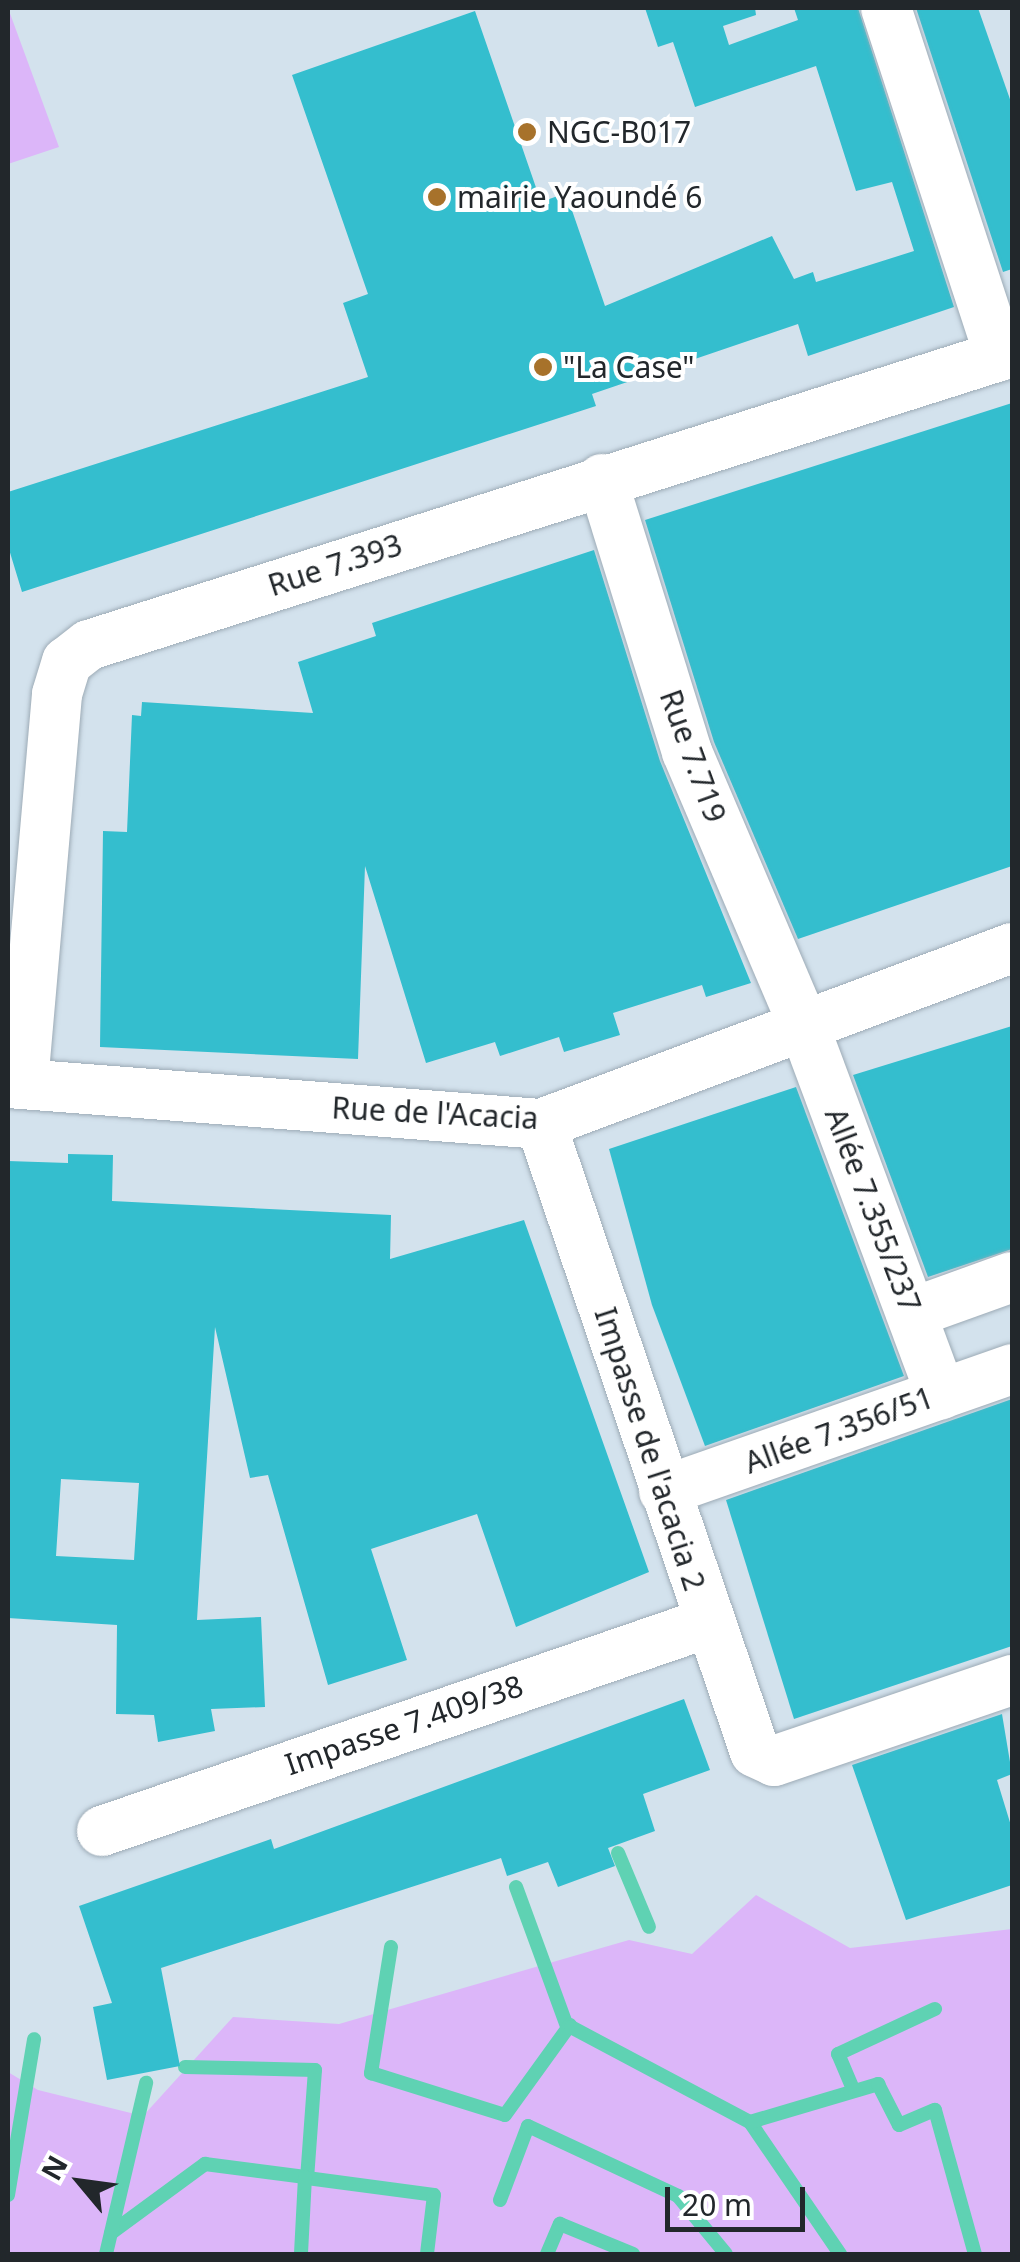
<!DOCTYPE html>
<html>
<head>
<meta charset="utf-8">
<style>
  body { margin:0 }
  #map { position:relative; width:1020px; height:2262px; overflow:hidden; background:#d3e2ed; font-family:"Noto Sans",sans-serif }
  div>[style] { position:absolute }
  .green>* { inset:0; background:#dcb6f9 }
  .stream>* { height:14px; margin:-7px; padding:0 7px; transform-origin:7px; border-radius:7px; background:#5fd2b3 }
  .building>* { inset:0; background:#34bece }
  .roads { filter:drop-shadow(0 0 2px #9dabb6) drop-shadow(0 0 2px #9dabb6) }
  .street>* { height:50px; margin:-25px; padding:0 25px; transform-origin:25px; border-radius:25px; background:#fff }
  .dots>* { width:28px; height:28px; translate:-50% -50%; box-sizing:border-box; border:5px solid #fff; border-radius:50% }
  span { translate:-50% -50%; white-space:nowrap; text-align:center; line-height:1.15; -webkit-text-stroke:8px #fff; paint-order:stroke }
  .poi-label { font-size:30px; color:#22272b }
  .left { translate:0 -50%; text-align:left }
  .street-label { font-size:30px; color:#22272b }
  .frame { position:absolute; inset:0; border:10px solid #22272b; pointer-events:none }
  .north { position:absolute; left:30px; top:2132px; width:100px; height:100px; -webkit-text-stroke:8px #fff; paint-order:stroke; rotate:299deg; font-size:28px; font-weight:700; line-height:40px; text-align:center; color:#22272b }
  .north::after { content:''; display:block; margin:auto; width:35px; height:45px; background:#22272b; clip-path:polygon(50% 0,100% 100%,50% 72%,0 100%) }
  .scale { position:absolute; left:665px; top:2187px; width:140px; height:45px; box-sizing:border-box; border:5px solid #22272b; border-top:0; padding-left:12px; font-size:30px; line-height:35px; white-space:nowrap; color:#22272b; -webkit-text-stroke:8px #fff; paint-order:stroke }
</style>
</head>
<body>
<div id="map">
  <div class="green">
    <div style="clip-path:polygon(8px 8px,59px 147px,8px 164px)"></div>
    <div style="clip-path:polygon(756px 1895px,850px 1948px,1012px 1929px,1012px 2254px,8px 2254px,8px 2072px,38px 2090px,143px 2116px,233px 2017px,339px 2024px,629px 1940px,692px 1954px)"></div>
  </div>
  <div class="stream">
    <div style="left:618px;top:1853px;width:80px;rotate:67.3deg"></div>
    <div style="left:516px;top:1887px;width:146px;rotate:69.9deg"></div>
    <div style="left:391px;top:1947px;width:128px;rotate:99deg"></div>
    <div style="left:371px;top:2073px;width:140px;rotate:17.4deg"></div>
    <div style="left:505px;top:2115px;width:111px;rotate:-54.2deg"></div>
    <div style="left:571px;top:2027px;width:203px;rotate:28deg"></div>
    <div style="left:750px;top:2122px;width:160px;rotate:55.7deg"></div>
    <div style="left:185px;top:2067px;width:130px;rotate:1.3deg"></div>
    <div style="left:315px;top:2070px;width:108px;rotate:94.2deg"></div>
    <div style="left:307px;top:2178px;width:128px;rotate:7.6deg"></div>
    <div style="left:434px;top:2195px;width:59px;rotate:96.8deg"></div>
    <div style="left:853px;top:2089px;width:38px;rotate:-113deg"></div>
    <div style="left:838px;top:2054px;width:107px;rotate:-24.9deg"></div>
    <div style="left:750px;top:2122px;width:134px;rotate:-16.5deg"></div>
    <div style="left:878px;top:2084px;width:46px;rotate:62.9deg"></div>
    <div style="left:899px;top:2125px;width:39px;rotate:-23deg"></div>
    <div style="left:935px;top:2110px;width:149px;rotate:74.5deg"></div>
    <div style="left:8px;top:2195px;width:158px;rotate:-80.5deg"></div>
    <div style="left:500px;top:2200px;width:79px;rotate:-69.3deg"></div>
    <div style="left:528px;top:2126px;width:166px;rotate:25deg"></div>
    <div style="left:678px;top:2196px;width:75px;rotate:50.4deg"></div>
    <div style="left:111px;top:2233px;width:117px;rotate:-36.3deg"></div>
    <div style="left:205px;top:2164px;width:101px;rotate:7.4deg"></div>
    <div style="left:305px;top:2177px;width:77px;rotate:93deg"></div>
    <div style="left:106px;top:2254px;width:176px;rotate:-76.8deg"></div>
    <div style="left:547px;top:2254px;width:33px;rotate:-67deg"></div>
    <div style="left:560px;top:2224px;width:79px;rotate:22.3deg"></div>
  </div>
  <div class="building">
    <div style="clip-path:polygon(645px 8px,755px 8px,756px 15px,723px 26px,729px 45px,798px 20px,794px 8px,858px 8px,954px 307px,808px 356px,798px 324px,592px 394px,596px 406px,22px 592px,8px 546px,8px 492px,368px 377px,343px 303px,368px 294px,292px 75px,475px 11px,541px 202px,566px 193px,605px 306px,772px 236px,794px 279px,813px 272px,816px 282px,914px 251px,892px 182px,856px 191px,816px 66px,695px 107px,673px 42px,658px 47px)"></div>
    <div style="clip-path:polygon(916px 8px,978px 8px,1012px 105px,1012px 269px,1003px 272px)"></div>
    <div style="clip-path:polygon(1012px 403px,1012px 866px,798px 939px,714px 742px,645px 520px)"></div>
    <div style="clip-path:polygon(594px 550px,660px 761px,751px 983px,706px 997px,702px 985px,613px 1013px,620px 1035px,564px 1052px,559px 1037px,500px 1056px,495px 1042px,426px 1063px,365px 866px,358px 1059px,100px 1047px,103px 831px,127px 832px,132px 715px,141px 716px,142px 702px,313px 713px,298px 662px,376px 636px,372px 623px)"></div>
    <div style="clip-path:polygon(1012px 1026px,1012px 1249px,928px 1277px,853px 1075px)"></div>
    <div style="clip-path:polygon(796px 1087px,904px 1376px,705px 1446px,652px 1305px,609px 1149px)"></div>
    <div style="clip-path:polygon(evenodd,68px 1154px,113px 1155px,112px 1201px,391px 1215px,390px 1259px,524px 1220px,649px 1572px,516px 1627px,477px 1514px,371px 1549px,407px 1660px,328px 1685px,268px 1475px,250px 1478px,215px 1327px,197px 1620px,261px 1617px,265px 1707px,211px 1709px,215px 1731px,158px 1742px,154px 1715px,116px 1714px,117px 1625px,8px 1618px,8px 1161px,68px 1163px,68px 1154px,61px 1479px,139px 1483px,134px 1560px,56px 1556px,61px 1479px)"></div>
    <div style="clip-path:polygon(1012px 1399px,1012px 1646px,794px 1719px,726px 1500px)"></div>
    <div style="clip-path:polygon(684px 1699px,710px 1770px,643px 1794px,655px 1831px,608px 1848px,615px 1866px,558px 1887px,548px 1862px,507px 1876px,501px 1858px,161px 1968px,180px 2066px,107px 2080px,93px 2007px,112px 2003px,79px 1906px,271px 1839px,274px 1849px)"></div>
    <div style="clip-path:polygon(1002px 1714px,1012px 1774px,997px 1780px,1012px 1829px,1012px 1885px,906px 1920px,852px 1765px)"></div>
  </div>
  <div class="roads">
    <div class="street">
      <div style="left:886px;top:8px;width:366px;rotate:71.9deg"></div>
      <div style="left:602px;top:479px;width:286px;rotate:72.7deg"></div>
      <div style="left:687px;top:752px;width:298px;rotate:66.9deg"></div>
      <div style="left:804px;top:1026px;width:393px;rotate:69.6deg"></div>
      <div style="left:8px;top:1083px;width:535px;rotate:4.4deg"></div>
      <div style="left:541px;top:1124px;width:503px;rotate:-20.49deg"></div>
      <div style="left:23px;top:1083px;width:390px;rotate:-85deg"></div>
      <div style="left:57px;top:694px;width:34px;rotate:-73deg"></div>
      <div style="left:67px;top:662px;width:28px;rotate:-38deg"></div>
      <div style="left:89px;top:645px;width:968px;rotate:-17.61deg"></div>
      <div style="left:541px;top:1124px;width:663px;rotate:71.18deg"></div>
      <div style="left:755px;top:1752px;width:21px;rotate:25deg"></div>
      <div style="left:774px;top:1761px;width:251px;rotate:-18.8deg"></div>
      <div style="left:912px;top:1313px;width:106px;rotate:-19.8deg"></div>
      <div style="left:664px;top:1491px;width:369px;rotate:-19.3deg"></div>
      <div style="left:102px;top:1831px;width:640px;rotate:-18.97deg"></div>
    </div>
  </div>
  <div class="dots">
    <div style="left:527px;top:132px;background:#a7722b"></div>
    <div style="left:437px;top:197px;background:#a7722b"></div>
    <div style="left:543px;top:367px;background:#a7722b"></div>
  </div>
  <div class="poi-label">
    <span class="left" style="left:547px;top:132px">NGC-B017</span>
    <span class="left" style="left:457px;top:197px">mairie Yaoundé 6</span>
    <span class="left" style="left:563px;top:367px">"La Case"</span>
  </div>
  <div class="street-label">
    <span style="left:335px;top:565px;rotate:-18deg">Rue 7.393</span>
    <span style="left:693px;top:756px;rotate:70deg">Rue 7.719</span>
    <span style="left:435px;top:1113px;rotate:3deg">Rue de l'Acacia</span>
    <span style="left:873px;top:1210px;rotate:69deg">Allée 7.355/237</span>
    <span style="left:839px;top:1430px;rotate:-20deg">Allée 7.356/51</span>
    <span style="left:650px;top:1449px;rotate:72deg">Impasse de l'acacia 2</span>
    <span style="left:404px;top:1725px;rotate:-19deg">Impasse 7.409/38</span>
  </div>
  <div class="frame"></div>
  <div class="north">N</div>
  <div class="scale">20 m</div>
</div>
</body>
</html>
